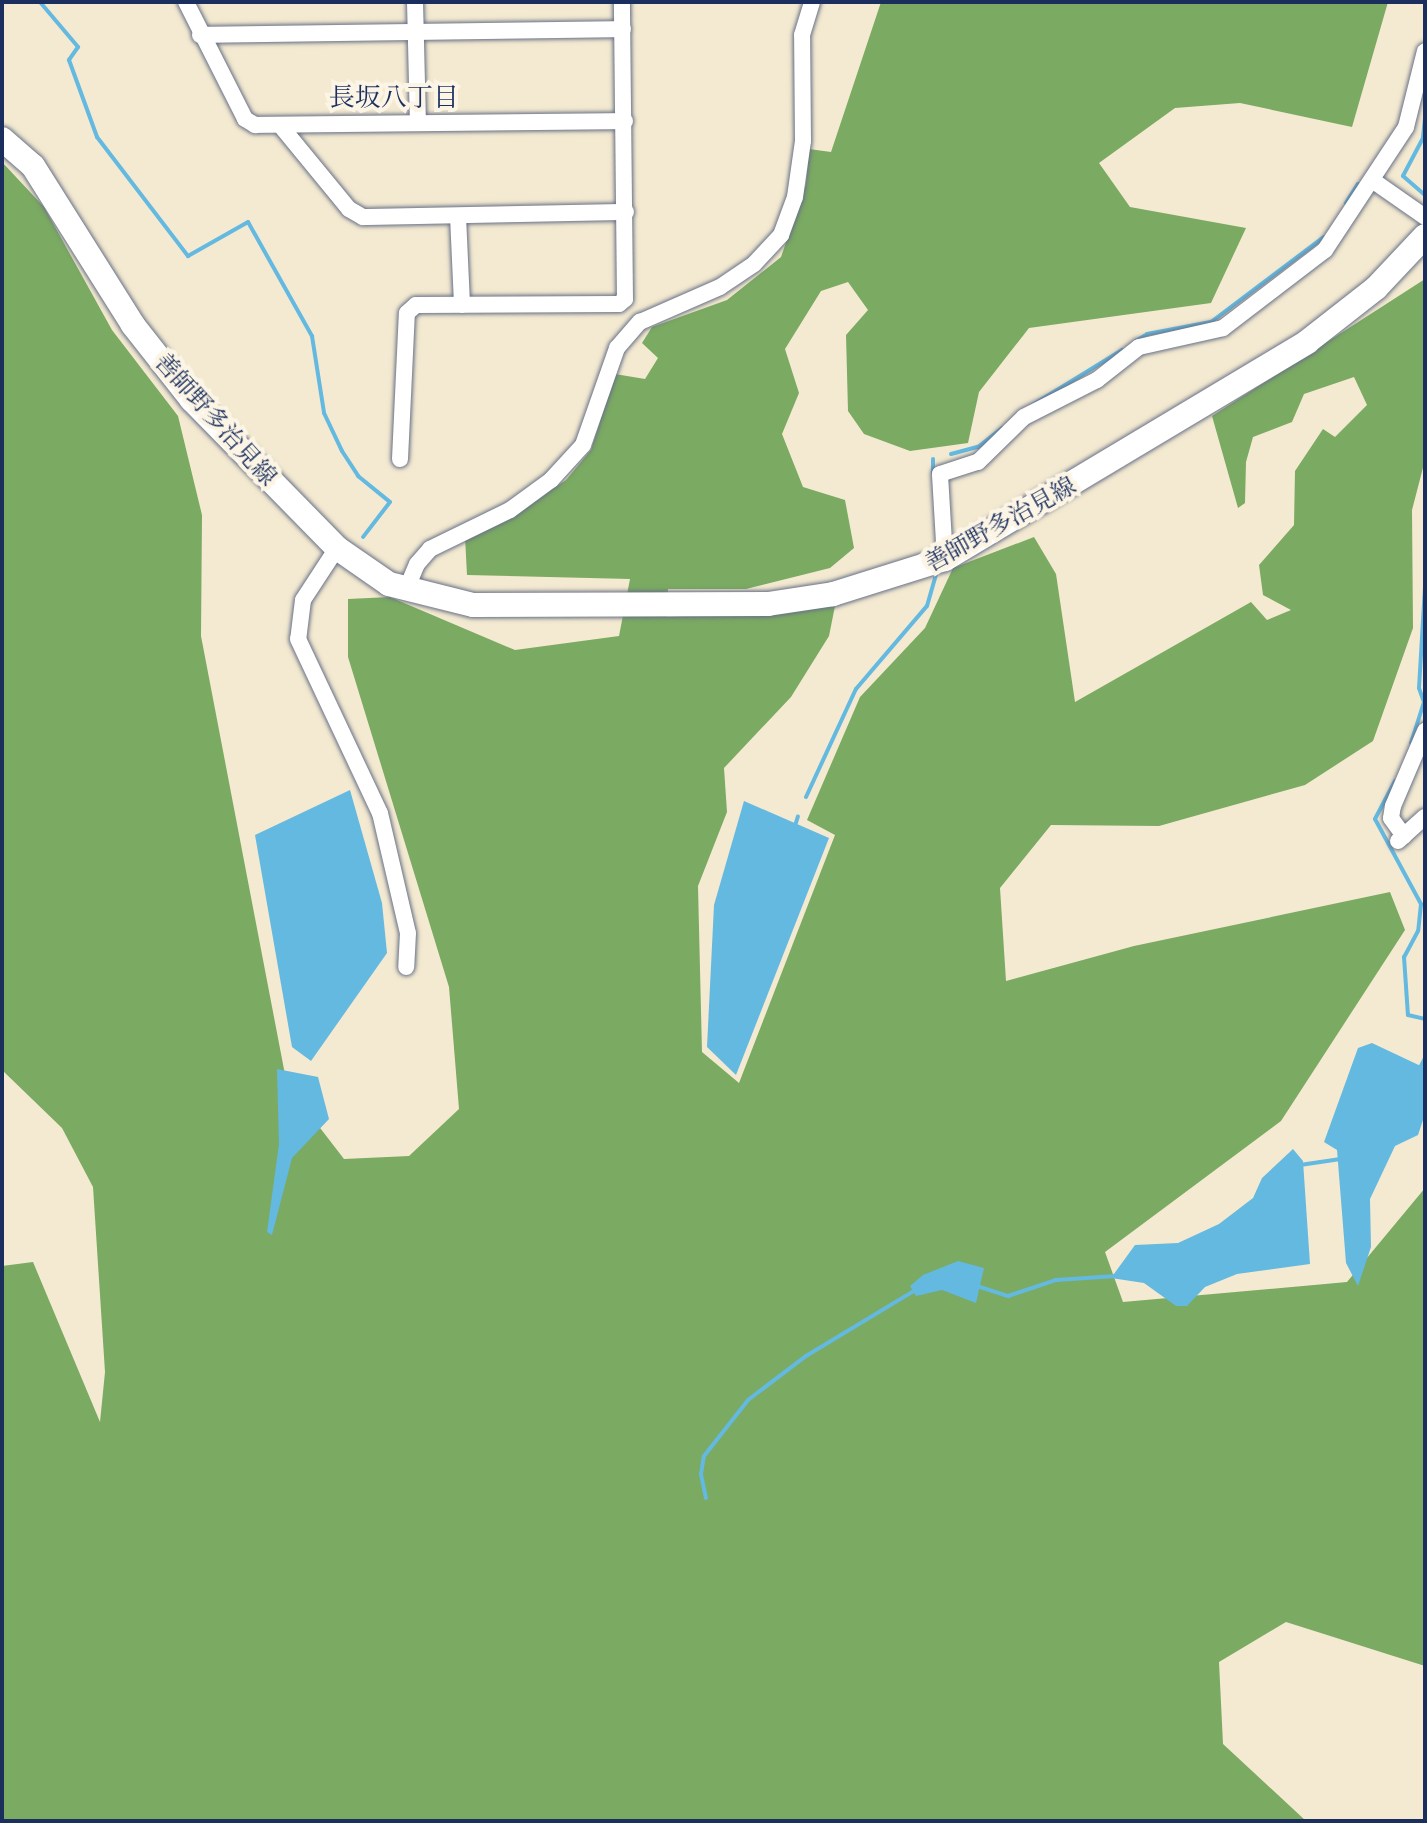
<!DOCTYPE html>
<html>
<head>
<meta charset="utf-8">
<style>
  body { margin:0 }
  #map { position:relative; width:1427px; height:1823px; overflow:hidden; background:#f4ead1; font-family:"Libre Caslon Text","Noto Serif JP",serif }
  div>[style] { position:absolute }
  .forest>* { inset:0; background:#7baa62 }
  .water>* { inset:0; background:#64b9e0 }
  .stream>* { height:4px; margin:-2px; padding:0 2px; transform-origin:2px; border-radius:2px; background:#64b9e0 }
  .roads { filter:drop-shadow(0 0 2px #677086) drop-shadow(0 0 2px #677086) }
  .minor>* { height:16px; margin:-8px; padding:0 8px; transform-origin:8px; border-radius:8px; background:#fff }
  .secondary>* { height:24px; margin:-12px; padding:0 12px; transform-origin:12px; border-radius:12px; background:#fff }
  span { translate:-50% -50%; white-space:nowrap; text-align:center; line-height:1.15; -webkit-text-stroke:8px #fcf5e5; paint-order:stroke }
  .street-label { font-size:24px; color:#1b2f5e }
  .neighbourhood-label { font-size:26px; color:#1b2f5e }
  .frame { position:absolute; inset:0; border:4px solid #1b2f5e; pointer-events:none }
</style>
</head>
<body>
<div id="map">
  <div class="forest">
    <div style="clip-path:polygon(881px 2px,1388px 2px,1352px 127px,1240px 103px,1175px 108px,1099px 163px,1130px 207px,1246px 228px,1211px 303px,1029px 328px,979px 392px,968px 443px,910px 451px,864px 434px,848px 411px,846px 335px,868px 310px,848px 282px,821px 291px,785px 349px,799px 393px,782px 434px,803px 487px,845px 500px,854px 548px,830px 568px,746px 589px,668px 589px,667px 617px,835px 606px,829px 636px,791px 697px,724px 768px,727px 812px,698px 886px,702px 1052px,739px 1083px,835px 835px,807px 820px,860px 697px,925px 628px,953px 568px,1034px 537px,1056px 574px,1075px 702px,1251px 602px,1267px 620px,1291px 610px,1263px 595px,1259px 565px,1294px 525px,1295px 471px,1323px 429px,1335px 437px,1367px 405px,1354px 377px,1304px 394px,1292px 422px,1253px 437px,1246px 462px,1245px 503px,1238px 508px,1212px 416px,1425px 279px,1425px 460px,1412px 510px,1413px 628px,1373px 741px,1305px 785px,1159px 826px,1051px 825px,1000px 888px,1006px 981px,1134px 946px,1390px 892px,1405px 930px,1281px 1121px,1105px 1252px,1123px 1302px,1347px 1282px,1425px 1188px,1425px 1666px,1286px 1622px,1219px 1662px,1223px 1744px,1306px 1821px,2px 1821px,2px 1266px,33px 1262px,100px 1422px,105px 1372px,93px 1187px,62px 1128px,2px 1070px,2px 162px,44px 207px,112px 330px,178px 416px,202px 515px,201px 636px,287px 1085px,344px 1159px,409px 1156px,459px 1109px,449px 987px,348px 657px,348px 599px,390px 597px,515px 650px,619px 636px,630px 579px,467px 575px,465px 537px,513px 516px,566px 480px,591px 450px,615px 374px,645px 379px,658px 358px,642px 343px,652px 327px,727px 300px,781px 257px,806px 184px,809px 149px,831px 152px)"></div>
  </div>
  <div class="water">
    <div style="clip-path:polygon(350px 790px,382px 903px,387px 953px,311px 1061px,292px 1047px,255px 835px)"></div>
    <div style="clip-path:polygon(744px 801px,829px 838px,736px 1075px,707px 1047px,714px 905px)"></div>
    <div style="clip-path:polygon(1372px 1043px,1425px 1068px,1425px 1114px,1418px 1135px,1395px 1146px,1370px 1199px,1371px 1247px,1358px 1286px,1346px 1263px,1337px 1150px,1324px 1142px,1358px 1048px)"></div>
    <div style="clip-path:polygon(277px 1069px,318px 1077px,329px 1119px,292px 1158px,272px 1235px,267px 1232px,279px 1144px)"></div>
    <div style="clip-path:polygon(1293px 1149px,1303px 1161px,1310px 1264px,1237px 1274px,1205px 1287px,1187px 1306px,1176px 1306px,1144px 1283px,1111px 1278px,1135px 1245px,1178px 1243px,1219px 1224px,1253px 1198px,1262px 1178px)"></div>
    <div style="clip-path:polygon(958px 1261px,984px 1268px,976px 1303px,942px 1290px,916px 1296px,910px 1286px,923px 1275px)"></div>
  </div>
  <div class="stream">
    <div style="left:40px;top:2px;width:59px;rotate:49.8deg"></div>
    <div style="left:78px;top:47px;width:16px;rotate:125deg"></div>
    <div style="left:69px;top:60px;width:82px;rotate:70deg"></div>
    <div style="left:97px;top:137px;width:150px;rotate:52.6deg"></div>
    <div style="left:188px;top:256px;width:69px;rotate:-29.5deg"></div>
    <div style="left:248px;top:222px;width:131px;rotate:60.7deg"></div>
    <div style="left:312px;top:336px;width:78px;rotate:81.1deg"></div>
    <div style="left:324px;top:413px;width:42px;rotate:64.7deg"></div>
    <div style="left:342px;top:451px;width:30px;rotate:57deg"></div>
    <div style="left:358px;top:476px;width:41px;rotate:39.1deg"></div>
    <div style="left:390px;top:502px;width:44px;rotate:127.6deg"></div>
    <div style="left:1425px;top:118px;width:20px;rotate:96deg"></div>
    <div style="left:1423px;top:138px;width:43px;rotate:117.8deg"></div>
    <div style="left:1403px;top:176px;width:29px;rotate:41deg"></div>
    <div style="left:1346px;top:203px;width:22px;rotate:-58deg"></div>
    <div style="left:1358px;top:184px;width:5px;rotate:22deg"></div>
    <div style="left:1136px;top:341px;width:13px;rotate:-32deg"></div>
    <div style="left:1147px;top:334px;width:65px;rotate:-10.6deg"></div>
    <div style="left:1211px;top:322px;width:141px;rotate:-37deg"></div>
    <div style="left:1031px;top:406px;width:107px;rotate:-31.6deg"></div>
    <div style="left:951px;top:454px;width:28px;rotate:-15deg"></div>
    <div style="left:978px;top:447px;width:31px;rotate:-38deg"></div>
    <div style="left:933px;top:459px;width:14px;rotate:90deg"></div>
    <div style="left:1411px;top:743px;width:43px;rotate:-72.4deg"></div>
    <div style="left:1424px;top:702px;width:15px;rotate:-110deg"></div>
    <div style="left:1419px;top:688px;width:100px;rotate:-86.6deg"></div>
    <div style="left:1395px;top:781px;width:43px;rotate:117.8deg"></div>
    <div style="left:1375px;top:819px;width:97px;rotate:61.6deg"></div>
    <div style="left:1421px;top:904px;width:27px;rotate:96deg"></div>
    <div style="left:1418px;top:931px;width:30px;rotate:118deg"></div>
    <div style="left:1404px;top:957px;width:58px;rotate:86.1deg"></div>
    <div style="left:1408px;top:1015px;width:17px;rotate:13deg"></div>
    <div style="left:806px;top:797px;width:119px;rotate:-65.2deg"></div>
    <div style="left:856px;top:689px;width:109px;rotate:-49.5deg"></div>
    <div style="left:927px;top:606px;width:36px;rotate:-74deg"></div>
    <div style="left:795px;top:826px;width:10px;rotate:-73deg"></div>
    <div style="left:1420px;top:1068px;width:11px;rotate:-63deg"></div>
    <div style="left:1300px;top:1165px;width:41px;rotate:-8.3deg"></div>
    <div style="left:974px;top:1285px;width:36px;rotate:18deg"></div>
    <div style="left:1008px;top:1296px;width:51px;rotate:-18.4deg"></div>
    <div style="left:1056px;top:1280px;width:60px;rotate:-3.8deg"></div>
    <div style="left:706px;top:1498px;width:25px;rotate:-102deg"></div>
    <div style="left:701px;top:1474px;width:18px;rotate:-81deg"></div>
    <div style="left:704px;top:1456px;width:71px;rotate:-51.8deg"></div>
    <div style="left:748px;top:1400px;width:73px;rotate:-37.2deg"></div>
    <div style="left:806px;top:1356px;width:130px;rotate:-31.1deg"></div>
  </div>
  <div class="roads">
    <div class="minor">
      <div style="left:186px;top:2px;width:131px;rotate:63.2deg"></div>
      <div style="left:245px;top:119px;width:12px;rotate:31deg"></div>
      <div style="left:255px;top:125px;width:370px;rotate:-0.6deg"></div>
      <div style="left:415px;top:2px;width:121px;rotate:88.6deg"></div>
      <div style="left:200px;top:35px;width:423px;rotate:-0.8deg"></div>
      <div style="left:280px;top:125px;width:109px;rotate:50.6deg"></div>
      <div style="left:349px;top:209px;width:16px;rotate:30deg"></div>
      <div style="left:363px;top:217px;width:263px;rotate:-1.1deg"></div>
      <div style="left:1372px;top:180px;width:65px;rotate:34.9deg"></div>
      <div style="left:458px;top:216px;width:89px;rotate:87.4deg"></div>
      <div style="left:400px;top:459px;width:146px;rotate:-87.3deg"></div>
      <div style="left:407px;top:313px;width:12px;rotate:-42deg"></div>
      <div style="left:416px;top:305px;width:203px;rotate:-0.3deg"></div>
      <div style="left:619px;top:304px;width:8px;rotate:-40deg"></div>
      <div style="left:625px;top:299px;width:297px;rotate:-90.6deg"></div>
      <div style="left:337px;top:548px;width:62px;rotate:123.2deg"></div>
      <div style="left:303px;top:600px;width:39px;rotate:97deg"></div>
      <div style="left:298px;top:639px;width:192px;rotate:64.8deg"></div>
      <div style="left:380px;top:813px;width:123px;rotate:76.9deg"></div>
      <div style="left:408px;top:933px;width:34px;rotate:93deg"></div>
      <div style="left:945px;top:559px;width:85px;rotate:-93.4deg"></div>
      <div style="left:940px;top:474px;width:40px;rotate:-18deg"></div>
      <div style="left:978px;top:462px;width:64px;rotate:-44.4deg"></div>
      <div style="left:1024px;top:417px;width:82px;rotate:-26.9deg"></div>
      <div style="left:1097px;top:380px;width:53px;rotate:-38.2deg"></div>
      <div style="left:1139px;top:347px;width:86px;rotate:-12.7deg"></div>
      <div style="left:1223px;top:328px;width:128px;rotate:-37.4deg"></div>
      <div style="left:1325px;top:250px;width:147px;rotate:-56.6deg"></div>
      <div style="left:1406px;top:127px;width:78px;rotate:-76deg"></div>
      <div style="left:406px;top:590px;width:28px;rotate:-67deg"></div>
      <div style="left:417px;top:564px;width:20px;rotate:-49deg"></div>
      <div style="left:430px;top:549px;width:89px;rotate:-26deg"></div>
      <div style="left:510px;top:510px;width:51px;rotate:-36.2deg"></div>
      <div style="left:551px;top:480px;width:47px;rotate:-47.6deg"></div>
      <div style="left:583px;top:445px;width:103px;rotate:-70.7deg"></div>
      <div style="left:617px;top:348px;width:35px;rotate:-49deg"></div>
      <div style="left:640px;top:322px;width:87px;rotate:-23.6deg"></div>
      <div style="left:720px;top:287px;width:41px;rotate:-34.1deg"></div>
      <div style="left:754px;top:264px;width:40px;rotate:-47deg"></div>
      <div style="left:781px;top:235px;width:40px;rotate:-69.8deg"></div>
      <div style="left:795px;top:197px;width:57px;rotate:-81.9deg"></div>
      <div style="left:803px;top:141px;width:106px;rotate:-90.5deg"></div>
      <div style="left:802px;top:35px;width:34px;rotate:-73deg"></div>
      <div style="left:1404px;top:836px;width:22px;rotate:-126deg"></div>
      <div style="left:1391px;top:818px;width:12px;rotate:-81deg"></div>
      <div style="left:1393px;top:806px;width:82px;rotate:-66.9deg"></div>
      <div style="left:1398px;top:841px;width:36px;rotate:-42deg"></div>
    </div>
    <div class="secondary">
      <div style="left:2px;top:139px;width:41px;rotate:41.1deg"></div>
      <div style="left:33px;top:166px;width:188px;rotate:57.8deg"></div>
      <div style="left:133px;top:325px;width:95px;rotate:51.8deg"></div>
      <div style="left:192px;top:400px;width:207px;rotate:45.6deg"></div>
      <div style="left:337px;top:548px;width:63px;rotate:34.7deg"></div>
      <div style="left:389px;top:584px;width:87px;rotate:14deg"></div>
      <div style="left:473px;top:605px;width:295px;rotate:-0.2deg"></div>
      <div style="left:768px;top:604px;width:66px;rotate:-8.7deg"></div>
      <div style="left:833px;top:594px;width:117px;rotate:-17.4deg"></div>
      <div style="left:945px;top:559px;width:422px;rotate:-30.9deg"></div>
      <div style="left:1307px;top:342px;width:88px;rotate:-38deg"></div>
      <div style="left:1376px;top:288px;width:71px;rotate:-46.7deg"></div>
    </div>
  </div>
  <div class="street-label">
    <span style="left:216px;top:419px;rotate:48deg">善師野多治見線</span>
    <span style="left:1000px;top:524px;rotate:-29deg">善師野多治見線</span>
  </div>
  <div class="neighbourhood-label">
    <span style="left:394px;top:98px">長坂八丁目</span>
  </div>
  <div class="frame"></div>
</div>
</body>
</html>
